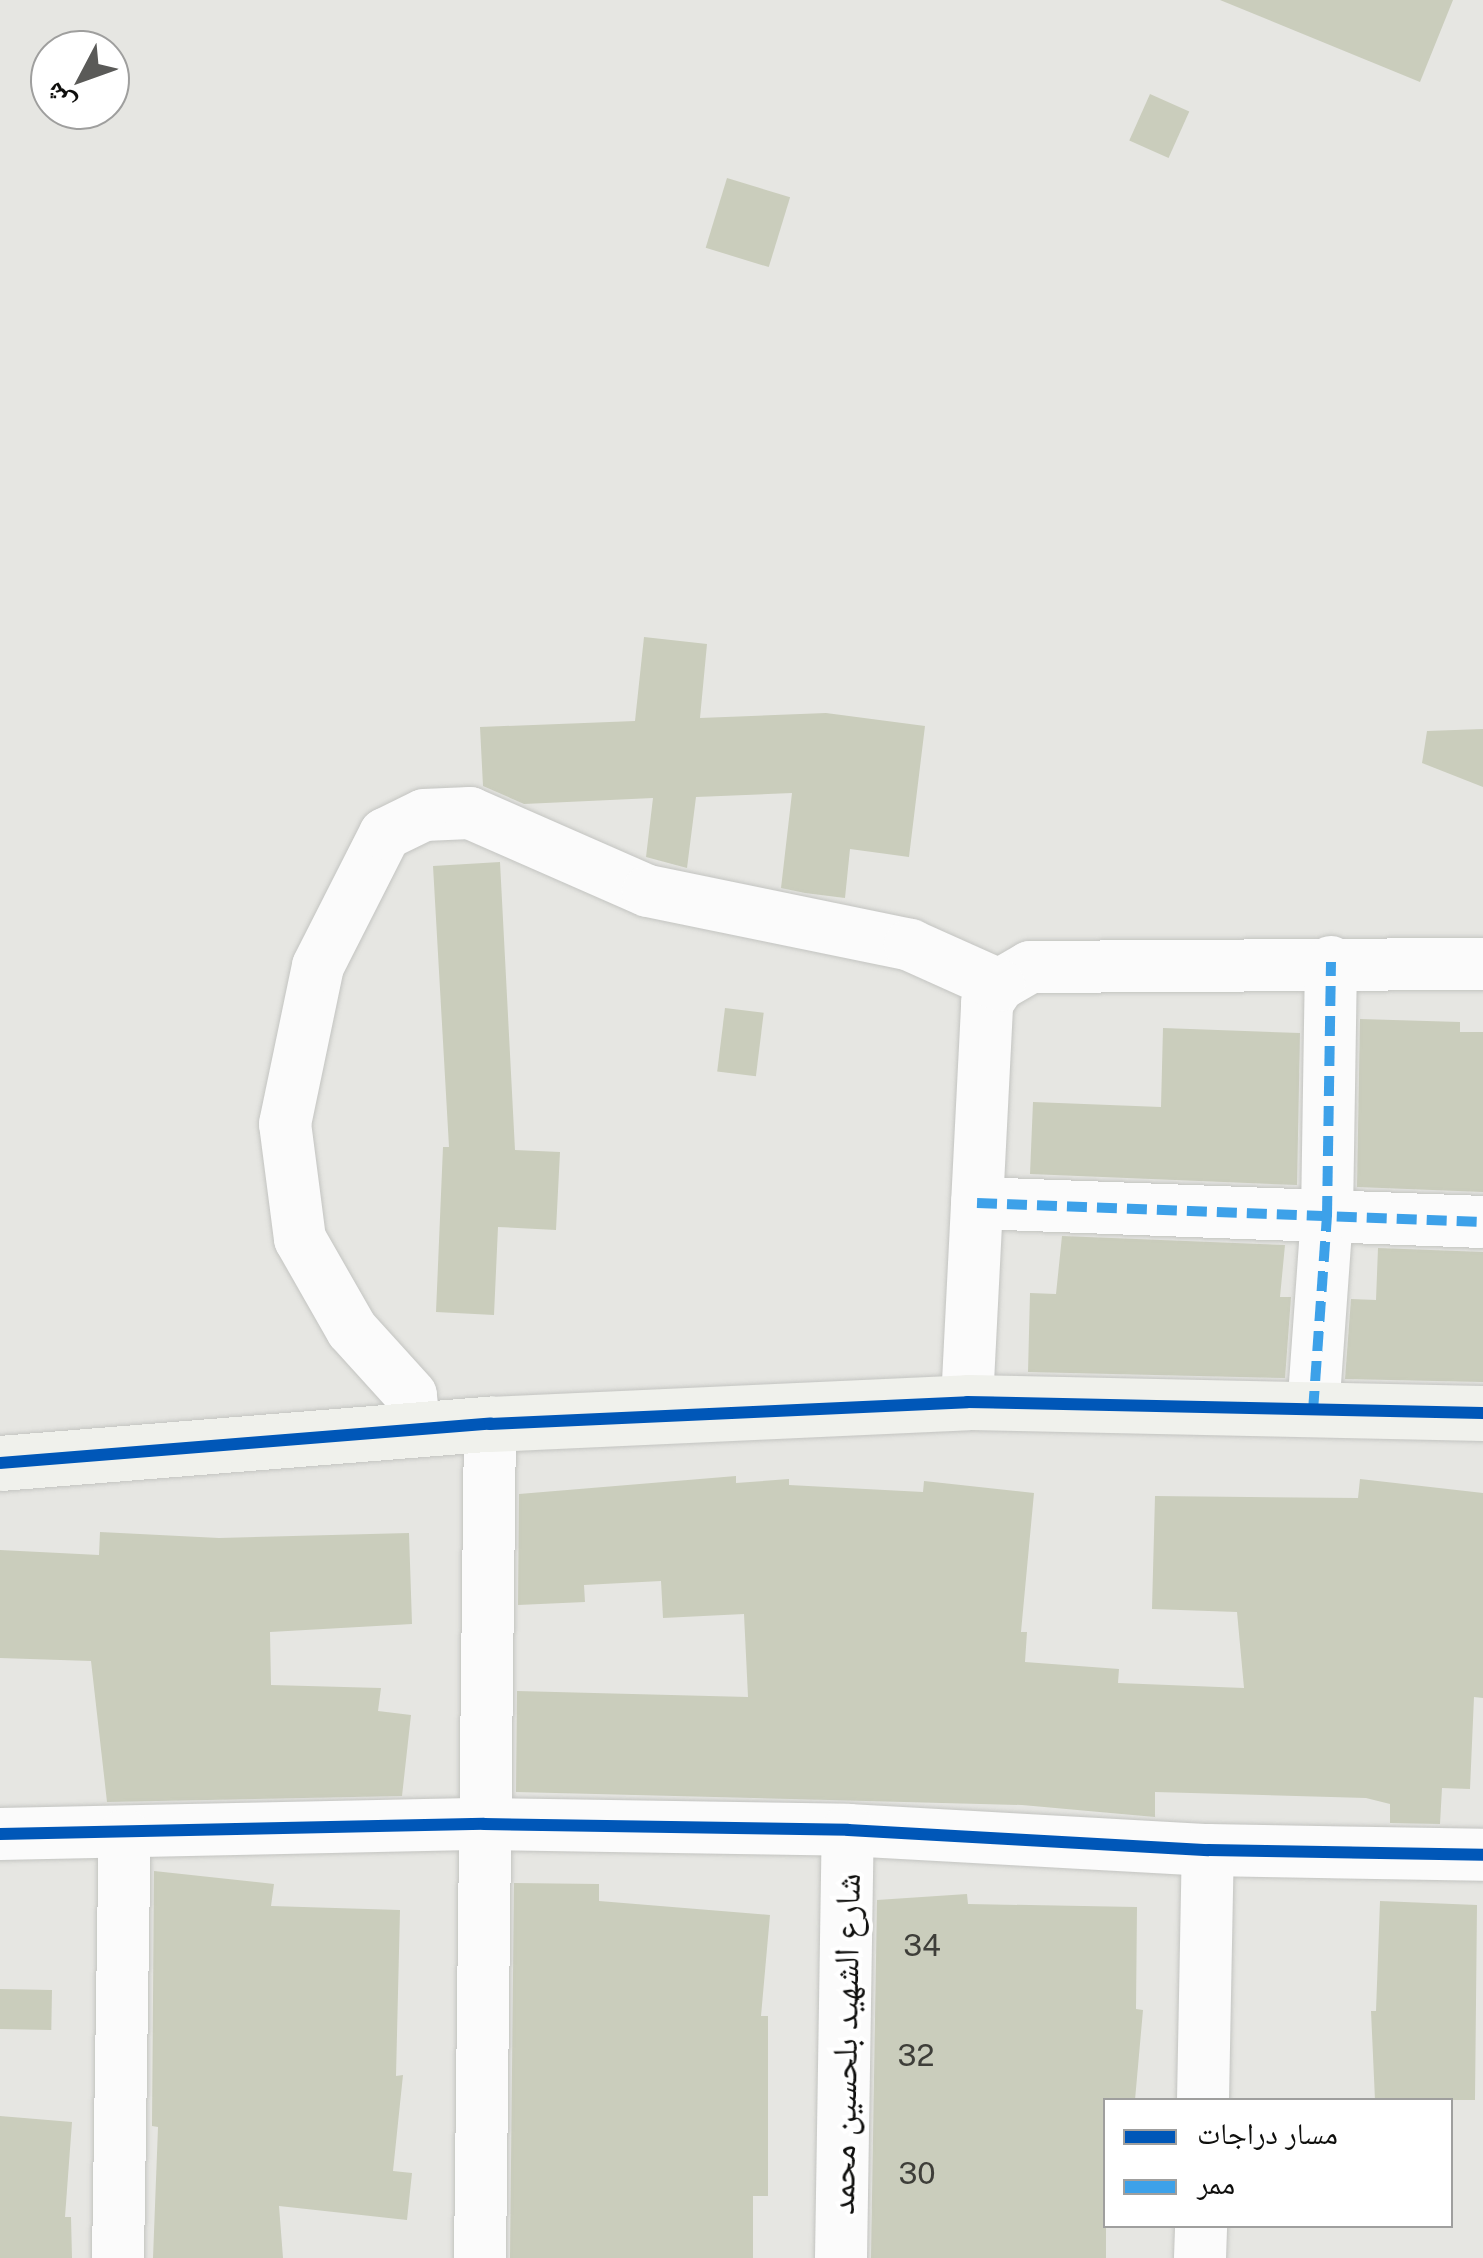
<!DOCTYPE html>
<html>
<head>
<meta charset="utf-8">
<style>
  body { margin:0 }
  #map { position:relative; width:1483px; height:2258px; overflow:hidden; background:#e6e6e2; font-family:"Public Sans","Noto Naskh Arabic",sans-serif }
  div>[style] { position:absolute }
  .building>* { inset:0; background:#cacdbc; transform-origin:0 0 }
  .roads { filter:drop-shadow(0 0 2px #c3c4c1) drop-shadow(0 0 2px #c3c4c1) }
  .street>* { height:52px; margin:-26px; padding:0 26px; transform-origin:26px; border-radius:26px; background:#fbfbfb }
  .secondary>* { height:55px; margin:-27.5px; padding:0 27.5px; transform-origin:27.5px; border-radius:27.5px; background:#f0f1ec }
  .quiet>* { height:10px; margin-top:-5px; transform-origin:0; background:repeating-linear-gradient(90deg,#3da1e9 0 20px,transparent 0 30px) }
  .cycleway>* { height:12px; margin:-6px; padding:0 6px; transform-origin:6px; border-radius:6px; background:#0057b8 }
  span { translate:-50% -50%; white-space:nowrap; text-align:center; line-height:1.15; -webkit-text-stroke:8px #fff; paint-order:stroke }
  .number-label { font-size:30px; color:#3e3e39 }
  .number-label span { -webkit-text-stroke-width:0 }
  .street-label { font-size:35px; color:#0f0f0d }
  .legend { position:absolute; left:1103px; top:2098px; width:350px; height:130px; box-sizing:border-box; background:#fff; border:2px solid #9f9f9e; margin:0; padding:12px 18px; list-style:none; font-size:30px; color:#0f0f0d }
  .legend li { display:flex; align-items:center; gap:20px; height:50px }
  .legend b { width:50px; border:2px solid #9f9f9e }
  .north { position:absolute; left:30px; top:30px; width:100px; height:100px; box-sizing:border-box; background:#fff; border:2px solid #9f9f9e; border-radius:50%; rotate:229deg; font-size:28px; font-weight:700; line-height:40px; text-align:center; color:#0f0f0d }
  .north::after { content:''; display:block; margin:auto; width:35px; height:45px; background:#5a5a58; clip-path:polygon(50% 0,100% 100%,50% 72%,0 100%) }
</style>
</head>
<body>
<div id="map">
  <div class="building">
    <div style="clip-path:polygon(1220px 0,1453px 0,1420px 82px)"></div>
    <div style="left:1150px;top:94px;width:43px;height:51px;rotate:24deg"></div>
    <div style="left:727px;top:178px;width:66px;height:73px;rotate:17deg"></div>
    <div style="clip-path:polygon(644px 637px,707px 644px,700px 718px,826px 713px,925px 726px,909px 857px,850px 849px,845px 898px,805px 893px,781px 888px,792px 793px,696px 797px,687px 868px,646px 857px,653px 798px,524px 804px,483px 786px,480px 727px,635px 721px)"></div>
    <div style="clip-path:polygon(1483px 729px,1483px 787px,1422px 763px,1427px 731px)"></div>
    <div style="clip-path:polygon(500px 862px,515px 1150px,560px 1152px,556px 1230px,498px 1227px,494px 1315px,436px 1312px,443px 1147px,449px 1147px,433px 866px)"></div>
    <div style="left:725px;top:1008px;width:39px;height:64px;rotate:7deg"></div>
    <div style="clip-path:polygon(1360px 1019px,1460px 1022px,1460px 1032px,1483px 1032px,1483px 1192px,1357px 1187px)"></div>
    <div style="clip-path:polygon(1163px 1028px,1300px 1033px,1297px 1185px,1030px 1174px,1033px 1102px,1161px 1107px)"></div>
    <div style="clip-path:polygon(1062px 1236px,1285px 1245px,1280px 1297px,1291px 1297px,1285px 1378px,1028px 1372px,1030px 1293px,1056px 1294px)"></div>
    <div style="clip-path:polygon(1378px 1248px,1483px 1252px,1483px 1382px,1345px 1379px,1351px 1299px,1376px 1300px)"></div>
    <div style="clip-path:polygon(736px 1476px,736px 1483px,789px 1479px,789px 1485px,923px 1492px,924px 1481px,1034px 1493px,1021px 1632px,1027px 1632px,1025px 1662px,1119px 1669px,1118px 1683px,1244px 1688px,1237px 1612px,1152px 1609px,1155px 1496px,1358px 1498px,1360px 1479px,1483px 1493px,1483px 1698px,1474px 1697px,1470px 1789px,1442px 1788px,1440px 1824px,1390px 1823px,1390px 1804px,1366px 1798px,1155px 1792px,1155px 1817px,1022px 1805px,516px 1792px,517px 1691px,748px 1697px,744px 1614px,663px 1618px,661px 1581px,584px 1585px,585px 1602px,518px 1605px,519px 1494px)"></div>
    <div style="clip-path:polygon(100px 1532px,219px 1538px,409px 1533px,412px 1624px,270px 1632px,271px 1685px,381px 1688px,378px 1711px,411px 1715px,402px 1796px,107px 1802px,91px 1661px,0 1658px,0 1550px,99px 1555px)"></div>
    <div style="clip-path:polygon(154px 1871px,274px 1884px,271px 1906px,400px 1910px,396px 2076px,403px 2075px,393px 2171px,412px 2173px,407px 2220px,279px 2206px,283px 2258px,153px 2258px,158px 2127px,152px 2126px)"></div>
    <div style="clip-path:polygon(514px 1883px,599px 1884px,599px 1901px,770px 1915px,761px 2016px,768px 2016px,768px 2196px,753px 2196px,753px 2258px,510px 2258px)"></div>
    <div style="clip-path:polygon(967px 1894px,968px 1904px,1137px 1907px,1136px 2009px,1143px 2010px,1135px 2100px,1106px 2100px,1106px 2258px,871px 2258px,877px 1900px)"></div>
    <div style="clip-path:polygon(1380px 1901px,1477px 1905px,1475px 2100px,1375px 2100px,1371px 2011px,1376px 2011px)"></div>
    <div style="left:0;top:1989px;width:52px;height:40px;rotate:1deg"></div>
    <div style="clip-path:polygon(0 2116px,72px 2122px,65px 2217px,71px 2217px,72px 2258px,0 2258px)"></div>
  </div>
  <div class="roads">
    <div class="street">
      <div style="left:977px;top:1203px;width:506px;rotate:2.15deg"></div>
      <div style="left:967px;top:1402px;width:400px;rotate:-87.1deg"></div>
      <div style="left:987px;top:1003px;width:22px;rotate:-56deg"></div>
      <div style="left:999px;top:985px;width:36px;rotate:-30deg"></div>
      <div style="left:1030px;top:967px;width:453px;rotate:-0.4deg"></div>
      <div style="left:1313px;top:1411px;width:196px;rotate:-85.9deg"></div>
      <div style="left:1327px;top:1216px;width:254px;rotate:-89.1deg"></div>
      <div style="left:415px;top:1430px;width:35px;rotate:-97deg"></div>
      <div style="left:411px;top:1395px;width:88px;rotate:-132.2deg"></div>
      <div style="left:352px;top:1330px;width:105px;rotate:-119.7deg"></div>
      <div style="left:300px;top:1239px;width:116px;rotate:-97.4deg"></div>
      <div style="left:285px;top:1124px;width:161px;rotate:-78.2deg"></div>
      <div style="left:318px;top:966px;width:148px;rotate:-63.1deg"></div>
      <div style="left:385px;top:834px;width:43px;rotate:-26deg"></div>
      <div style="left:424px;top:815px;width:46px;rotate:-2.5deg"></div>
      <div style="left:470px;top:813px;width:194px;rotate:23.7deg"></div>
      <div style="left:648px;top:891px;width:268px;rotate:11.6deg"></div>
      <div style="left:910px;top:945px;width:98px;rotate:24.2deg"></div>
      <div style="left:0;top:1834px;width:484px;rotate:-1.2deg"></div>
      <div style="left:484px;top:1824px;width:364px;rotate:0.9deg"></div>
      <div style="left:848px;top:1830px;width:361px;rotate:3.2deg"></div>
      <div style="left:1208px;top:1850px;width:275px;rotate:1deg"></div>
      <div style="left:1203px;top:2100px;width:250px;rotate:-88.9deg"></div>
      <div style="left:118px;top:2258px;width:423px;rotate:-89.1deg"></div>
      <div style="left:480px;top:2258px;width:834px;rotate:-89.31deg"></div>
      <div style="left:841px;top:2258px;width:428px;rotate:-89.1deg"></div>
      <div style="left:1200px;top:2258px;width:32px;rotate:-88deg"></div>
    </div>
    <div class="secondary">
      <div style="left:0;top:1463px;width:492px;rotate:-4.6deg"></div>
      <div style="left:490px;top:1424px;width:478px;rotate:-2.6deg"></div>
      <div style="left:967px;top:1402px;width:516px;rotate:1.22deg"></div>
    </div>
  </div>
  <div class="quiet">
    <div style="left:977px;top:1203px;width:506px;rotate:2.15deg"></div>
    <div style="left:1313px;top:1411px;width:196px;rotate:-85.9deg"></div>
    <div style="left:1327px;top:1216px;width:254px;rotate:-89.1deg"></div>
  </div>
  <div class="cycleway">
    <div style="left:0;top:1463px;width:492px;rotate:-4.6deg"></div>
    <div style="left:490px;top:1424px;width:478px;rotate:-2.6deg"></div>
    <div style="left:967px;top:1402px;width:516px;rotate:1.22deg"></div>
    <div style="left:0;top:1834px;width:484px;rotate:-1.2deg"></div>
    <div style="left:484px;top:1824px;width:364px;rotate:0.9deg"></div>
    <div style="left:848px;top:1830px;width:361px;rotate:3.2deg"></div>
    <div style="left:1208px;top:1850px;width:275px;rotate:1deg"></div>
  </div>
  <div class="number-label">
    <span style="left:922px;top:1945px">34</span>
    <span style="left:916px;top:2055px">32</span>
    <span style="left:917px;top:2173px">30</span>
  </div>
  <div class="street-label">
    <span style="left:845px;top:2044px;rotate:-89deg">شارع الشهيد بلحسين محمد</span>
  </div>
  <ul class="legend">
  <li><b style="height:12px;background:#0057b8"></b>مسار دراجات</li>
  <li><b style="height:12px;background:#3da1e9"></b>ممر</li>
  </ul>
  <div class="north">ش</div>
</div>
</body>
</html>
